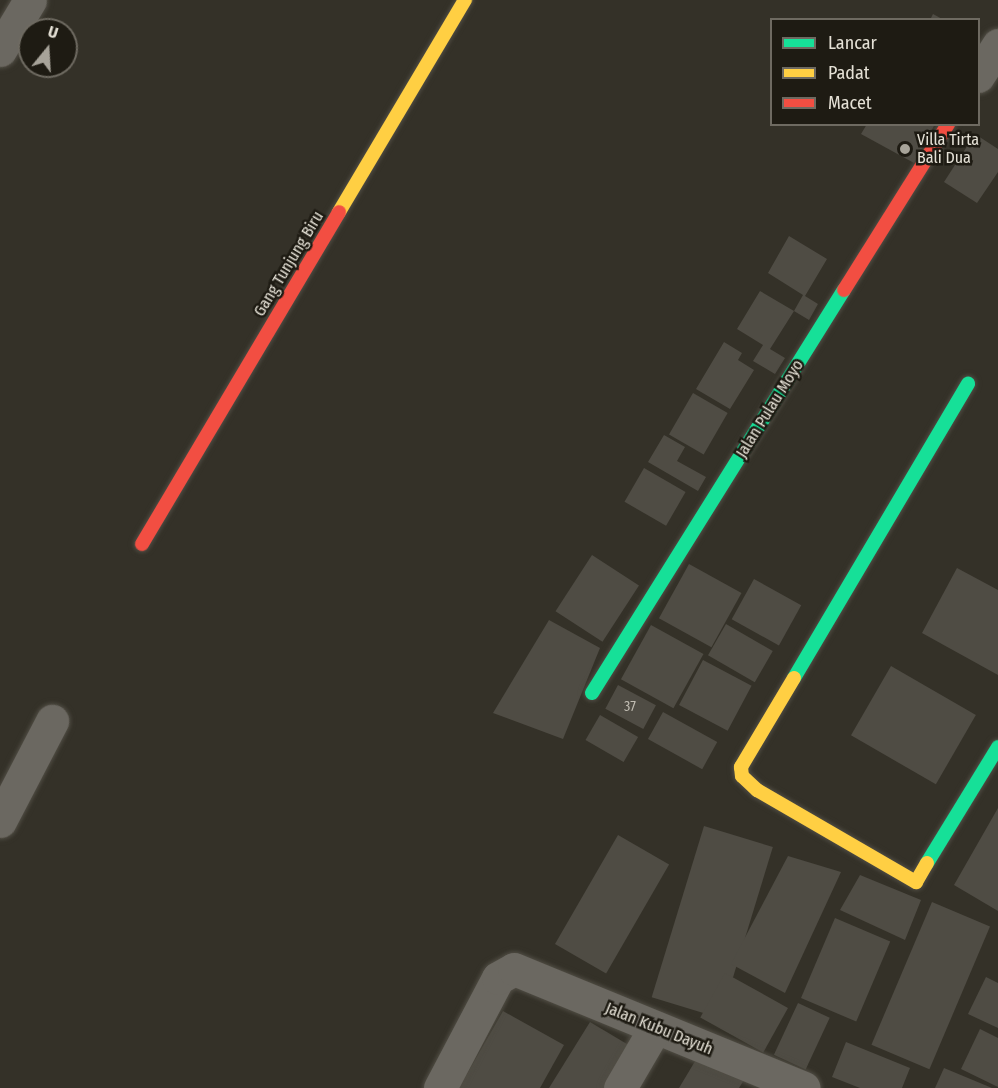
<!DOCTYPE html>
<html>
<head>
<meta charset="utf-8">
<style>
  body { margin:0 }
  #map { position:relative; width:998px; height:1088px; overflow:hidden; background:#343128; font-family:"Fira Sans Condensed",sans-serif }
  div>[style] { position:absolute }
  .building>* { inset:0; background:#4f4c44; transform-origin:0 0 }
  .roads { filter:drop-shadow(0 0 2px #504d44) drop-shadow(0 0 2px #504d44) }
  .street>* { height:33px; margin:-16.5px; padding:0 16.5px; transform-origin:16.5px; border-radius:16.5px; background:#6b6861 }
  .fast>* { height:14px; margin:-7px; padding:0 7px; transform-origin:7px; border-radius:7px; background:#16e098 }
  .slow>* { height:14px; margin:-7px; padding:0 7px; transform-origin:7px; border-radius:7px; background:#ffcf43 }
  .jam>* { height:14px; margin:-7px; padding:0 7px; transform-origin:7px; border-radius:7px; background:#f24e42 }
  .dots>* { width:16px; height:16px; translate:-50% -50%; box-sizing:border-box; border:3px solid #1e1b13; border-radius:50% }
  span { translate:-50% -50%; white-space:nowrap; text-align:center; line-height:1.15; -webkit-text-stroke:5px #1e1b13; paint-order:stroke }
  .number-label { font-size:14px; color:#c0bcb2 }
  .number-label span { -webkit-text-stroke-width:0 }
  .poi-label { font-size:16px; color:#e5e1d6 }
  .left { translate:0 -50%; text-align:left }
  .street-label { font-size:16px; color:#e5e1d6 }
  .legend { position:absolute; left:770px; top:18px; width:210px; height:108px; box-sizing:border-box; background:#1e1b13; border:2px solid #6e6a61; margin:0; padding:8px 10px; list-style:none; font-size:18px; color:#e5e1d6 }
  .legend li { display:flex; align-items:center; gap:12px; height:30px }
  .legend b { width:30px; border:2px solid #6e6a61 }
  .north { position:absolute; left:18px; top:18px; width:60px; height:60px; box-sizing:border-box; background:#1e1b13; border:2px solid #6e6a61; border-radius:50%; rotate:18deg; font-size:16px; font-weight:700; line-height:24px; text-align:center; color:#e5e1d6 }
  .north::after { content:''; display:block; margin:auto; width:21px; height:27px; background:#a7a399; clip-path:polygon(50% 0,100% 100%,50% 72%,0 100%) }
</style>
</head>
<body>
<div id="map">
  <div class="building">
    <div style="clip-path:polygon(933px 14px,944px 20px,930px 20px)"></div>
    <div style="clip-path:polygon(867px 124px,935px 124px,914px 163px,861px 134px)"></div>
    <div style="clip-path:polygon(975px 134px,998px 149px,998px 172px,977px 203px,944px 182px)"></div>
    <div style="clip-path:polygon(789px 236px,827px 259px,805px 296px,818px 304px,809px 320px,794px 311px,803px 295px,768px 273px)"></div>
    <div style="clip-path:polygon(760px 291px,794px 311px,770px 349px,785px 358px,775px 374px,753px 361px,763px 345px,737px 329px)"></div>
    <div style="clip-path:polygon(724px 342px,742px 353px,738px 360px,754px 370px,730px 409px,696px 389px)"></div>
    <div style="left:693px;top:393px;width:40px;height:48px;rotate:30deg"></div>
    <div style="clip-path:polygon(664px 435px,685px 447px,677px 461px,706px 477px,698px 491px,648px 462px)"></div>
    <div style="left:644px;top:468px;width:48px;height:39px;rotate:30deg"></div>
    <div style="left:592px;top:555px;width:56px;height:67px;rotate:33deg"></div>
    <div style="left:689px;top:564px;width:60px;height:62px;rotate:29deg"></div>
    <div style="clip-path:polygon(957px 568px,998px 590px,998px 675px,922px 633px)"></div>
    <div style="left:754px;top:579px;width:54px;height:46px;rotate:29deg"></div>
    <div style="clip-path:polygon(549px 620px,600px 648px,563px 739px,493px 713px)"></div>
    <div style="left:726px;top:624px;width:54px;height:36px;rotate:30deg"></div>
    <div style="left:651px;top:625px;width:60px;height:62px;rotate:29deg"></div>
    <div style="left:703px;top:660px;width:55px;height:51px;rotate:28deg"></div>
    <div style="left:891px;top:666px;width:98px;height:80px;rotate:30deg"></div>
    <div style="left:618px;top:685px;width:43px;height:27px;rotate:28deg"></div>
    <div style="left:663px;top:712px;width:62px;height:31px;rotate:29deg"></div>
    <div style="left:600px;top:715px;width:44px;height:29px;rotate:30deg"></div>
    <div style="clip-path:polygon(998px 808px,998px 911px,954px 885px)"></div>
    <div style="left:704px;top:826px;width:72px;height:179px;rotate:17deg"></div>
    <div style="left:618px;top:835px;width:59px;height:126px;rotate:30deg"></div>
    <div style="clip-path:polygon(788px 856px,841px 872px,785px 993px,731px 964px)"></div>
    <div style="clip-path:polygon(860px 875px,921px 900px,905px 940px,840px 910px)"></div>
    <div style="left:932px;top:902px;width:63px;height:155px;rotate:23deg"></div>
    <div style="left:835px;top:918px;width:60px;height:87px;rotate:23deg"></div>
    <div style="left:725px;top:973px;width:72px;height:51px;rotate:29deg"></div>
    <div style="clip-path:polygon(986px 977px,998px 983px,998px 1028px,968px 1014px)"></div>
    <div style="left:798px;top:1003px;width:35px;height:57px;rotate:25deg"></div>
    <div style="clip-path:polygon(503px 1011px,564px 1045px,540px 1088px,459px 1088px)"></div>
    <div style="clip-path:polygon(590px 1022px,637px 1050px,614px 1088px,549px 1088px)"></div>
    <div style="clip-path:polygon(980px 1029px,998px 1038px,998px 1087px,961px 1069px)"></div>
    <div style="clip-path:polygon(846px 1042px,910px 1068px,902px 1088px,860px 1088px,832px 1077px)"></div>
    <div style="clip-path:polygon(700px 1053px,744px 1080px,739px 1088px,679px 1088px)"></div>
    <div style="clip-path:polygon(944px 1068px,992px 1088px,935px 1088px)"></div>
  </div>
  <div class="roads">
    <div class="street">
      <div style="left:0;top:50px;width:58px;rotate:-59deg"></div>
      <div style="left:978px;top:76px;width:37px;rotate:-57deg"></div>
      <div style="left:0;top:821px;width:113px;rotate:-62.5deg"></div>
      <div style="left:440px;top:1088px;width:124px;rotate:-62.2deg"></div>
      <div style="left:498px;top:978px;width:18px;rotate:-29deg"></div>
      <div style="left:514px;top:969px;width:313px;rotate:22.3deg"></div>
      <div style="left:620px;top:1088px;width:69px;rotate:-59.7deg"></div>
    </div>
    <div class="fast">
      <div style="left:794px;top:678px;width:342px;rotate:-59.4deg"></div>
      <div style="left:592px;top:693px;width:475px;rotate:-58deg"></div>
      <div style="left:927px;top:863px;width:136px;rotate:-58.5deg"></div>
    </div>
    <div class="slow">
      <div style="left:339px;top:212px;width:247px;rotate:-59.3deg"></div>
      <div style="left:794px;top:678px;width:104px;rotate:120.8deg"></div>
      <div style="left:741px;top:767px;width:9px;rotate:84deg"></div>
      <div style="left:742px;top:776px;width:21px;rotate:43deg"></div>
      <div style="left:757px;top:790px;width:184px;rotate:30.1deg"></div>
      <div style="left:916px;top:882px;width:22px;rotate:-60deg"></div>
    </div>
    <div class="jam">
      <div style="left:844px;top:290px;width:196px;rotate:-57.9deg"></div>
      <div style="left:142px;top:544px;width:386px;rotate:-59.3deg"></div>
    </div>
  </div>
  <div class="dots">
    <div style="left:905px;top:149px;background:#a7a399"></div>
  </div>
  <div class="number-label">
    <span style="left:630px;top:707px">37</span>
  </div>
  <div class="poi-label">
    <span class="left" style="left:917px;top:149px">Villa Tirta<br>Bali Dua</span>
  </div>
  <div class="street-label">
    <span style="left:289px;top:264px;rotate:-59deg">Gang Tunjung Biru</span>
    <span style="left:770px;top:409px;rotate:-58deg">Jalan Pulau Moyo</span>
    <span style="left:659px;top:1029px;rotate:22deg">Jalan Kubu Dayuh</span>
  </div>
  <ul class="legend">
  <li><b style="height:8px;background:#16e098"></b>Lancar</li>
  <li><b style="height:8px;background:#ffcf43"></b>Padat</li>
  <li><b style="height:8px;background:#f24e42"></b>Macet</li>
  </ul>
  <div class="north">U</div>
</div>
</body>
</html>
